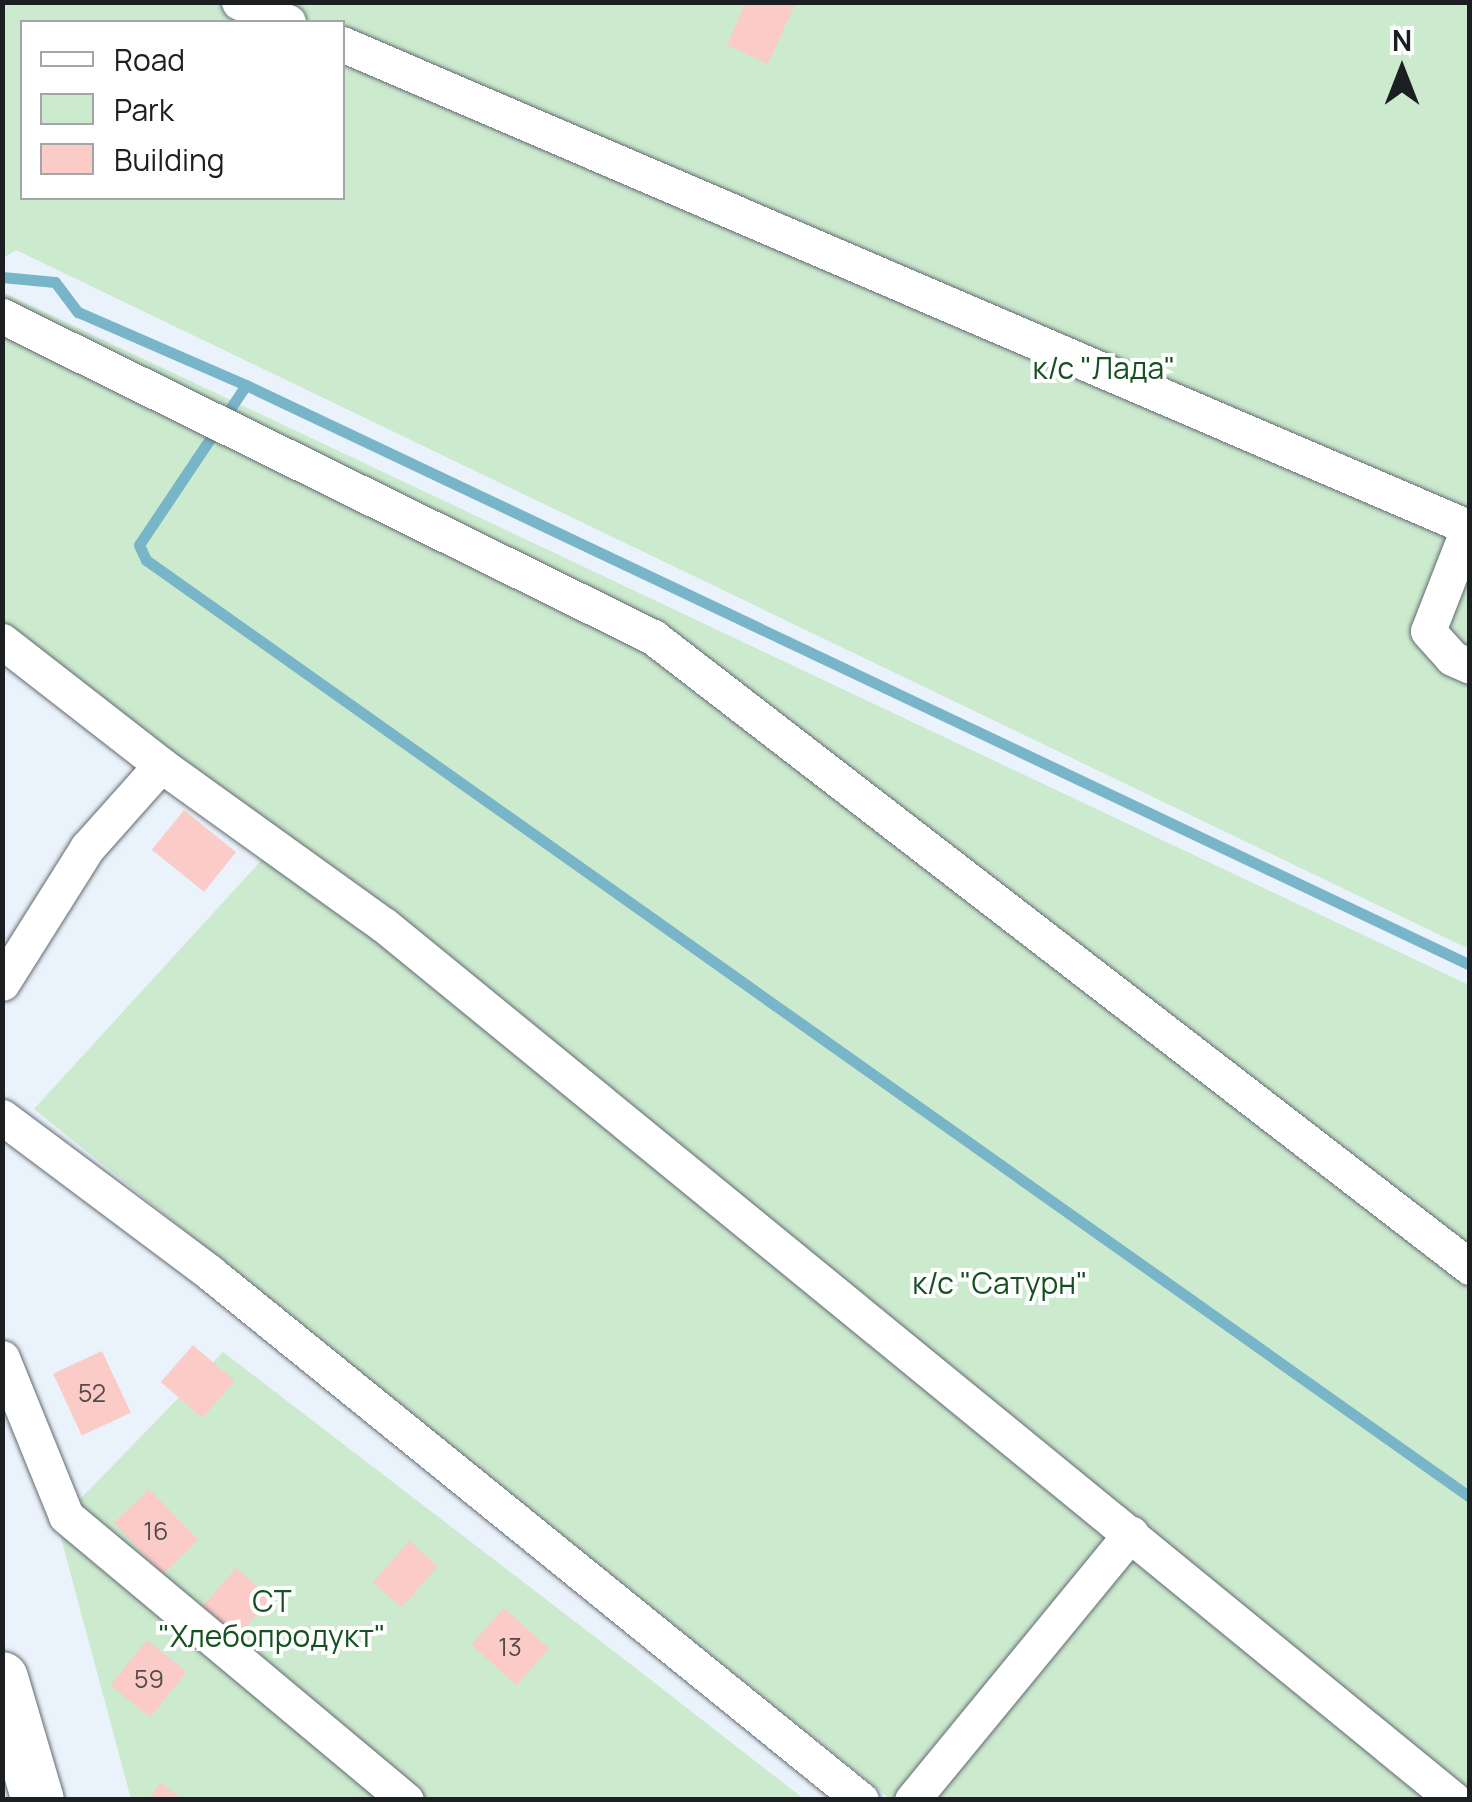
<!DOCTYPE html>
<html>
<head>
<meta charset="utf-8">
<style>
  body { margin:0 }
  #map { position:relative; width:1472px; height:1802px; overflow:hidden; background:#eaf2fb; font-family:Manrope,sans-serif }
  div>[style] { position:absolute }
  .green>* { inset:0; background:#cceace }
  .stream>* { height:11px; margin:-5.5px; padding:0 5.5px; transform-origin:5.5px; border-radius:5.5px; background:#78b5c8 }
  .building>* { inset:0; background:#fbcbc8; transform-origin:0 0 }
  .roads { filter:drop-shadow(0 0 2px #636a72) drop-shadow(0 0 2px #636a72) }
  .minor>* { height:35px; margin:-17.5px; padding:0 17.5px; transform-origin:17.5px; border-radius:17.5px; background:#fff }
  .highway>* { height:52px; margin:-26px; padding:0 26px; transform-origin:26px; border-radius:26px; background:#fff }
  span { translate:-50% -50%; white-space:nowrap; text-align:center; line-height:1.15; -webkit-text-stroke:8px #fefefe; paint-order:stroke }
  .number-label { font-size:25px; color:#544a4c }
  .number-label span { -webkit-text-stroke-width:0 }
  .park-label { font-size:30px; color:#165020 }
  .frame { position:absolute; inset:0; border:5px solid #1c1f22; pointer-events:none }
  .legend { position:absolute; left:20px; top:20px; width:325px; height:180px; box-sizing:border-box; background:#fefefe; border:2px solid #a4a5a6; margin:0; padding:12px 18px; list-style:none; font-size:30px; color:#1c1f22 }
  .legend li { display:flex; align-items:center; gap:20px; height:50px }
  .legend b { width:50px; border:2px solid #a4a5a6 }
  .north { position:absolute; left:1352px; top:20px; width:100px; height:100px; -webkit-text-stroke:8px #fefefe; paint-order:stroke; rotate:0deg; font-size:28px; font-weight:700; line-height:40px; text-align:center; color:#1c1f22 }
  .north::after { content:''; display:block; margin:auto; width:35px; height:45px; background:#1c1f22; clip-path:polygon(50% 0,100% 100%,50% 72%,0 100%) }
</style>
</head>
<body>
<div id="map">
  <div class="green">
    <div style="clip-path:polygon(evenodd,3px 3px,1469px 3px,1469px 949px,16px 250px,3px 258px,3px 3px,22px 22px,342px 22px,342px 198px,22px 198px,22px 22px)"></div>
    <div style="clip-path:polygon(2px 292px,1469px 985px,1469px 1799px,890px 1799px,34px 1109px,279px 841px,3px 623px)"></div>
    <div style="clip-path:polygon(223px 1352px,642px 1673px,804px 1799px,131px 1799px,57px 1523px)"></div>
  </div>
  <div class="stream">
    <div style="left:2px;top:277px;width:53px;rotate:5.4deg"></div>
    <div style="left:55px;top:282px;width:38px;rotate:53deg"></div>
    <div style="left:78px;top:312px;width:183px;rotate:23.5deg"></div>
    <div style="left:246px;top:385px;width:192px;rotate:123.8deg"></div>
    <div style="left:139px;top:545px;width:17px;rotate:65deg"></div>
    <div style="left:146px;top:560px;width:1622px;rotate:35.29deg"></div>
    <div style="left:246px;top:385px;width:1354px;rotate:25.35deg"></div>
  </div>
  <div class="building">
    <div style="clip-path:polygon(746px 2px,796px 2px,768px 64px,727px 45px)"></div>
    <div style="left:184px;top:810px;width:67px;height:51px;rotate:39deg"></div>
    <div style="left:193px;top:1345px;width:55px;height:49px;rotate:41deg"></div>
    <div style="left:102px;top:1351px;width:68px;height:54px;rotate:65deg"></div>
    <div style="left:149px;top:1489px;width:71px;height:49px;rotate:46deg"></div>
    <div style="left:409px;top:1541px;width:38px;height:55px;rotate:41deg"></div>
    <div style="left:236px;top:1568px;width:46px;height:53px;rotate:41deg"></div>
    <div style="left:504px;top:1608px;width:61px;height:49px;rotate:42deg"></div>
    <div style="left:147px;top:1640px;width:51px;height:58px;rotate:39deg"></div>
    <div style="clip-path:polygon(160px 1783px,184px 1800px,149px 1800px)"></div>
  </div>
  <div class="roads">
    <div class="minor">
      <div style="left:239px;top:2px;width:53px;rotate:22.2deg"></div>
      <div style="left:342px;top:44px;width:1227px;rotate:23.22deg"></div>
      <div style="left:2px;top:316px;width:726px;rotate:26.25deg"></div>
      <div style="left:653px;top:637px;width:1032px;rotate:37.64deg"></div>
      <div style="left:1467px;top:531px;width:107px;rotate:111.3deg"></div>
      <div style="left:1428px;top:631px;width:36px;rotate:48deg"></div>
      <div style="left:1452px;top:658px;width:20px;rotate:24deg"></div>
      <div style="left:2px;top:641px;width:202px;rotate:37.9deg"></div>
      <div style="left:2px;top:983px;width:160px;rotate:-57.8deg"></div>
      <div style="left:87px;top:848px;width:111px;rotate:-48.3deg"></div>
      <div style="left:161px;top:765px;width:274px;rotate:35.7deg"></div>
      <div style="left:384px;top:925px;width:1382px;rotate:39.27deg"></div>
      <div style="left:2px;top:1117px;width:259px;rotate:36.8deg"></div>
      <div style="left:209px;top:1272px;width:839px;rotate:39deg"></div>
      <div style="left:2px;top:1358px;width:170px;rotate:67.9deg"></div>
      <div style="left:66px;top:1516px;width:443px;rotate:39.9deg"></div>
      <div style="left:912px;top:1800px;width:345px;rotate:-50.6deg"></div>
    </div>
    <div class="highway">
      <div style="left:2px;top:1678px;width:127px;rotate:73.6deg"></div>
    </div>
  </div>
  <div class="number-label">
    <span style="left:92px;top:1393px">52</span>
    <span style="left:156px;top:1531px">16</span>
    <span style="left:510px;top:1647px">13</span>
    <span style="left:149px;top:1679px">59</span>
  </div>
  <div class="park-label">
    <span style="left:1104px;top:368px">к/с "Лада"</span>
    <span style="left:1000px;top:1283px">к/с "Сатурн"</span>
    <span style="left:272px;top:1618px">СТ<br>"Хлебопродукт"</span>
  </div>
  <div class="frame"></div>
  <ul class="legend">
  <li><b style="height:12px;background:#fff"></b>Road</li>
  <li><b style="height:28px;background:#cceace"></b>Park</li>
  <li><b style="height:28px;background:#fbcbc8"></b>Building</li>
  </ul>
  <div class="north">N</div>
</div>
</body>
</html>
